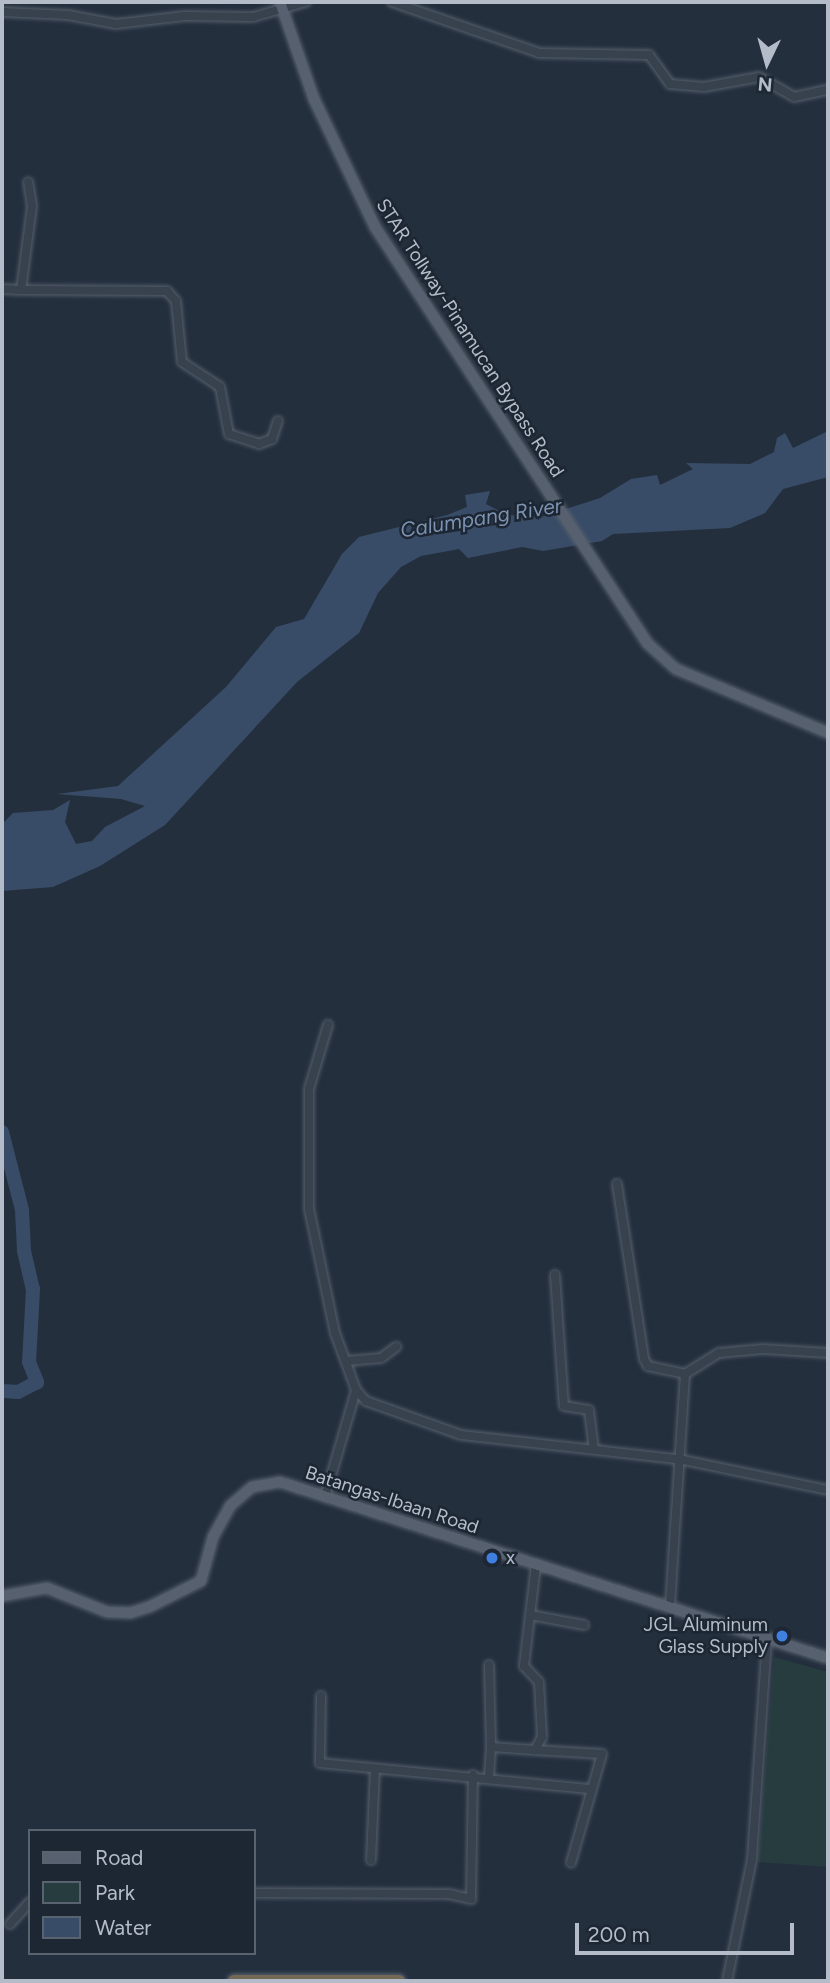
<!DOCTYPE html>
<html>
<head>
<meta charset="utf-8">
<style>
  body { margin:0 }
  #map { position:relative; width:830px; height:1983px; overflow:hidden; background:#242f3e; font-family:Figtree,sans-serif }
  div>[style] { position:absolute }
  .green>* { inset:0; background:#263c3f }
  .water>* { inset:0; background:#394c67 }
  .river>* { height:14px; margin:-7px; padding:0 7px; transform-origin:7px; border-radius:7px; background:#394c67 }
  .roads { filter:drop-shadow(0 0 2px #565f6c) drop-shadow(0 0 2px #565f6c) }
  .minor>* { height:8px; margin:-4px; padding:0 4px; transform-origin:4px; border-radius:4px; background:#38414e }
  .major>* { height:10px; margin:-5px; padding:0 5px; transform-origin:5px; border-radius:5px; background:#56606e }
  .highway>* { height:12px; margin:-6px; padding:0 6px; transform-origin:6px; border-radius:6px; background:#746855 }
  .dots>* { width:19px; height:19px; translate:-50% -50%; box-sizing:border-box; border:4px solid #1d2633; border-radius:50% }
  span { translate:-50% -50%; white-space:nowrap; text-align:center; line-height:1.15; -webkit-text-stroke:5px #1d2633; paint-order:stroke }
  .street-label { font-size:19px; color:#b4bcc9 }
  .poi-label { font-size:19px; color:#b4bcc9 }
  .left { translate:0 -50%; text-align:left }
  .right { translate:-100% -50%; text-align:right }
  .water-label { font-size:21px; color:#7c92b1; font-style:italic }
  .frame { position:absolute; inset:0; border:4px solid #b4bcc9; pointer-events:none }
  .legend { position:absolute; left:28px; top:1829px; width:228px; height:126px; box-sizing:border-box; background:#1d2633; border:2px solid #59626f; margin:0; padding:9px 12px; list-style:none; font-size:21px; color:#b4bcc9 }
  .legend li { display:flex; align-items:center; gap:14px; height:35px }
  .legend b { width:35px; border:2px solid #59626f }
  .north { position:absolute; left:732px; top:28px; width:70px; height:70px; -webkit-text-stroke:5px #1d2633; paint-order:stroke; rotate:185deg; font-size:19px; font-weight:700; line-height:28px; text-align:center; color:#b4bcc9 }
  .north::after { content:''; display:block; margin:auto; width:24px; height:32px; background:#b4bcc9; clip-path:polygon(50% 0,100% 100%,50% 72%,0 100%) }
  .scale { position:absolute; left:575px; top:1923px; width:219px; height:32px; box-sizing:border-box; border:4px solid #b4bcc9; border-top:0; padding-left:9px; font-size:21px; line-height:24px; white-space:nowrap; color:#b4bcc9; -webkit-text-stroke:5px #1d2633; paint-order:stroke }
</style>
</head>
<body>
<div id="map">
  <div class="green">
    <div style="clip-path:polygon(774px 1657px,828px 1672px,828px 1867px,758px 1862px)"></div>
  </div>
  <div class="water">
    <div style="clip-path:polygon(828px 431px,828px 477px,783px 489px,765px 513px,730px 528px,613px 534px,602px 541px,543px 551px,522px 547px,468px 558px,459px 549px,421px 556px,401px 567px,378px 593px,359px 633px,297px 682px,165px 825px,100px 866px,53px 887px,2px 891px,2px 824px,13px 813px,53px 810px,70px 800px,65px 822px,76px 844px,92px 841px,105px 827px,145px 806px,121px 799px,57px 794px,118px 786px,226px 687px,276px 627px,304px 619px,342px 554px,359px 537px,447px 515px,467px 507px,465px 495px,490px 491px,486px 504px,507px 515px,541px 517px,600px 498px,631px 479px,657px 475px,660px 485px,693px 469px,686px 463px,750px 464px,774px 452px,777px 438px,785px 433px,793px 448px)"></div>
  </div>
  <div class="river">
    <div style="left:2px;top:1132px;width:81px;rotate:75.6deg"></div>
    <div style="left:22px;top:1210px;width:41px;rotate:87.2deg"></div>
    <div style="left:24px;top:1251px;width:39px;rotate:77deg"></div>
    <div style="left:33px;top:1289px;width:73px;rotate:93.1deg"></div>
    <div style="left:29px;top:1362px;width:22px;rotate:68deg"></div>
    <div style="left:37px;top:1382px;width:21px;rotate:152deg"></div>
    <div style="left:18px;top:1392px;width:16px;rotate:-176deg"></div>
  </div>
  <div class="roads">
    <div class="minor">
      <div style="left:392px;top:2px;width:156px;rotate:19.1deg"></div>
      <div style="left:539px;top:53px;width:110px;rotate:1deg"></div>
      <div style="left:649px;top:55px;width:36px;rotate:54deg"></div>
      <div style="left:670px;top:84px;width:34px;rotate:5deg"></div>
      <div style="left:704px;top:87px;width:56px;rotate:-10.3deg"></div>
      <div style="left:759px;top:77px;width:40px;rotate:29.7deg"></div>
      <div style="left:794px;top:97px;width:35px;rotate:-12deg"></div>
      <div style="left:2px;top:12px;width:66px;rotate:2.6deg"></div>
      <div style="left:68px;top:15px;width:49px;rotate:10.6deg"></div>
      <div style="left:116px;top:24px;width:69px;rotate:-6.6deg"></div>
      <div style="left:185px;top:16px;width:68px;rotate:0.8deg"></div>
      <div style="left:253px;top:17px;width:55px;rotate:-15.8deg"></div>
      <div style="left:2px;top:289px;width:19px;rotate:3deg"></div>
      <div style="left:21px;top:290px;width:85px;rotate:-82.5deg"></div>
      <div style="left:32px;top:206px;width:24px;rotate:-99deg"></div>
      <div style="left:21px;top:290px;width:146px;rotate:0.4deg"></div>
      <div style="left:167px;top:291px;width:13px;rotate:48deg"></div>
      <div style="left:176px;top:301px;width:61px;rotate:84.4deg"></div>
      <div style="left:182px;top:362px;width:45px;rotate:33.3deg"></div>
      <div style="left:220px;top:387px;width:48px;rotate:79.2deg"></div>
      <div style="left:229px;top:434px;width:32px;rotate:18deg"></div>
      <div style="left:259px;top:444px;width:14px;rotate:-21deg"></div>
      <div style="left:272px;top:439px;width:19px;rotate:-72deg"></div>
      <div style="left:617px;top:1184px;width:177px;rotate:81.2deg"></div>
      <div style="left:644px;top:1359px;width:8px;rotate:60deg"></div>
      <div style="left:648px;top:1366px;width:38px;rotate:12deg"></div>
      <div style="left:685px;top:1374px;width:234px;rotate:93.7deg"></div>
      <div style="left:555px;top:1275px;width:131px;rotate:86.1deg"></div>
      <div style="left:564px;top:1406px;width:25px;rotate:9deg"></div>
      <div style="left:589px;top:1410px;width:39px;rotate:83deg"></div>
      <div style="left:347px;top:1361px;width:34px;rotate:-5deg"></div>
      <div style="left:381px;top:1358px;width:19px;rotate:-36deg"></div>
      <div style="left:685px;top:1374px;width:40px;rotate:-32deg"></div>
      <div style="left:719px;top:1353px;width:44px;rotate:-5.2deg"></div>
      <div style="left:763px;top:1349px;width:65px;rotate:3.5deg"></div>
      <div style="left:356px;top:1390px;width:15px;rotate:48deg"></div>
      <div style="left:366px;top:1401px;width:101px;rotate:19.7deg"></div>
      <div style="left:461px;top:1435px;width:223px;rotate:6.4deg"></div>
      <div style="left:683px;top:1460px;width:148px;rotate:11.7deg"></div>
      <div style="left:325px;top:1497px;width:111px;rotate:-73.8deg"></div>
      <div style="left:356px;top:1390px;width:61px;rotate:-110.2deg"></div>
      <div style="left:335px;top:1333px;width:127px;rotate:-101.8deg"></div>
      <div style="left:309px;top:1209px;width:120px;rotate:-90deg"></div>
      <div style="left:309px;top:1089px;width:67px;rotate:-73.5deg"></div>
      <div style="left:536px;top:1565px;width:102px;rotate:96.8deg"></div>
      <div style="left:524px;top:1666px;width:22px;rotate:47deg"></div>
      <div style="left:539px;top:1682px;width:55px;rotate:86.9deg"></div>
      <div style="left:542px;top:1737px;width:15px;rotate:118deg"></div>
      <div style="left:535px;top:1750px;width:67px;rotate:3.4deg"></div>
      <div style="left:602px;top:1754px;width:113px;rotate:105.9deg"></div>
      <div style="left:530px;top:1615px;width:55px;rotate:10.5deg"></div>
      <div style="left:489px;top:1665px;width:82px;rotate:88.6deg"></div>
      <div style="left:321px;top:1696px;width:67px;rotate:90.9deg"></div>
      <div style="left:320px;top:1763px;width:273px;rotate:5.5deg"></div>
      <div style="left:489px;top:1776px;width:29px;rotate:-86deg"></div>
      <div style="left:491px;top:1747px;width:44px;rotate:3.9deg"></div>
      <div style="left:371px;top:1860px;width:91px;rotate:-87.5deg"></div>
      <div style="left:254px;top:1893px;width:195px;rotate:0.3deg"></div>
      <div style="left:449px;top:1894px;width:23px;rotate:13deg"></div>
      <div style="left:471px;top:1899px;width:124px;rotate:-89.1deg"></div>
      <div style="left:10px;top:1924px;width:30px;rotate:-48deg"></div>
      <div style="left:727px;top:1981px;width:125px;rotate:-78.4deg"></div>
      <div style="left:752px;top:1859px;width:221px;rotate:-86.1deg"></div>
    </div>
    <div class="major">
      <div style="left:280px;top:2px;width:103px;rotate:70.7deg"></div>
      <div style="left:314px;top:99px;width:142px;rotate:64.5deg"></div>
      <div style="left:375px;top:227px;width:497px;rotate:56.8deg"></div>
      <div style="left:647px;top:643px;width:39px;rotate:42deg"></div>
      <div style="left:676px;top:669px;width:165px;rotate:22.8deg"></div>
      <div style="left:2px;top:1596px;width:46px;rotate:-10.1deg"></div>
      <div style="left:47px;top:1588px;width:65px;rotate:21.8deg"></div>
      <div style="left:107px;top:1612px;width:23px;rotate:2deg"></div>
      <div style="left:130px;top:1613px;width:22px;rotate:-18deg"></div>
      <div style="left:151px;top:1606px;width:56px;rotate:-26.6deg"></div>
      <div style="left:201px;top:1581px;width:46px;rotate:-74.7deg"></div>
      <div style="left:213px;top:1537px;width:35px;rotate:-61deg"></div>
      <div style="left:230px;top:1506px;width:29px;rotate:-41deg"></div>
      <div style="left:252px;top:1487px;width:28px;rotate:-10deg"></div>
      <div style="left:280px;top:1482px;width:576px;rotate:17.81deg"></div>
    </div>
    <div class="highway">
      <div style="left:234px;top:1981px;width:165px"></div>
    </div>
  </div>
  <div class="dots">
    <div style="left:492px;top:1558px;background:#3f7fe0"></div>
    <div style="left:782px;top:1636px;background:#3f7fe0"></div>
  </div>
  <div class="street-label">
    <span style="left:470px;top:338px;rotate:57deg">STAR Tollway-Pinamucan Bypass Road</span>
    <span style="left:392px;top:1500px;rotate:18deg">Batangas-Ibaan Road</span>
  </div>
  <div class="poi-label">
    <span class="left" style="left:506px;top:1558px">x</span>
    <span class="right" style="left:768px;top:1636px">JGL Aluminum<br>Glass Supply</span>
  </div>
  <div class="water-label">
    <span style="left:481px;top:518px;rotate:-9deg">Calumpang River</span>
  </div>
  <div class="frame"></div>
  <ul class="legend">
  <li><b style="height:9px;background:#56606e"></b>Road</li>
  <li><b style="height:19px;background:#263c3f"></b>Park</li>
  <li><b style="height:19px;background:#394c67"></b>Water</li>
  </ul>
  <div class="north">N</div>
  <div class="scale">200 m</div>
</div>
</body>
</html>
